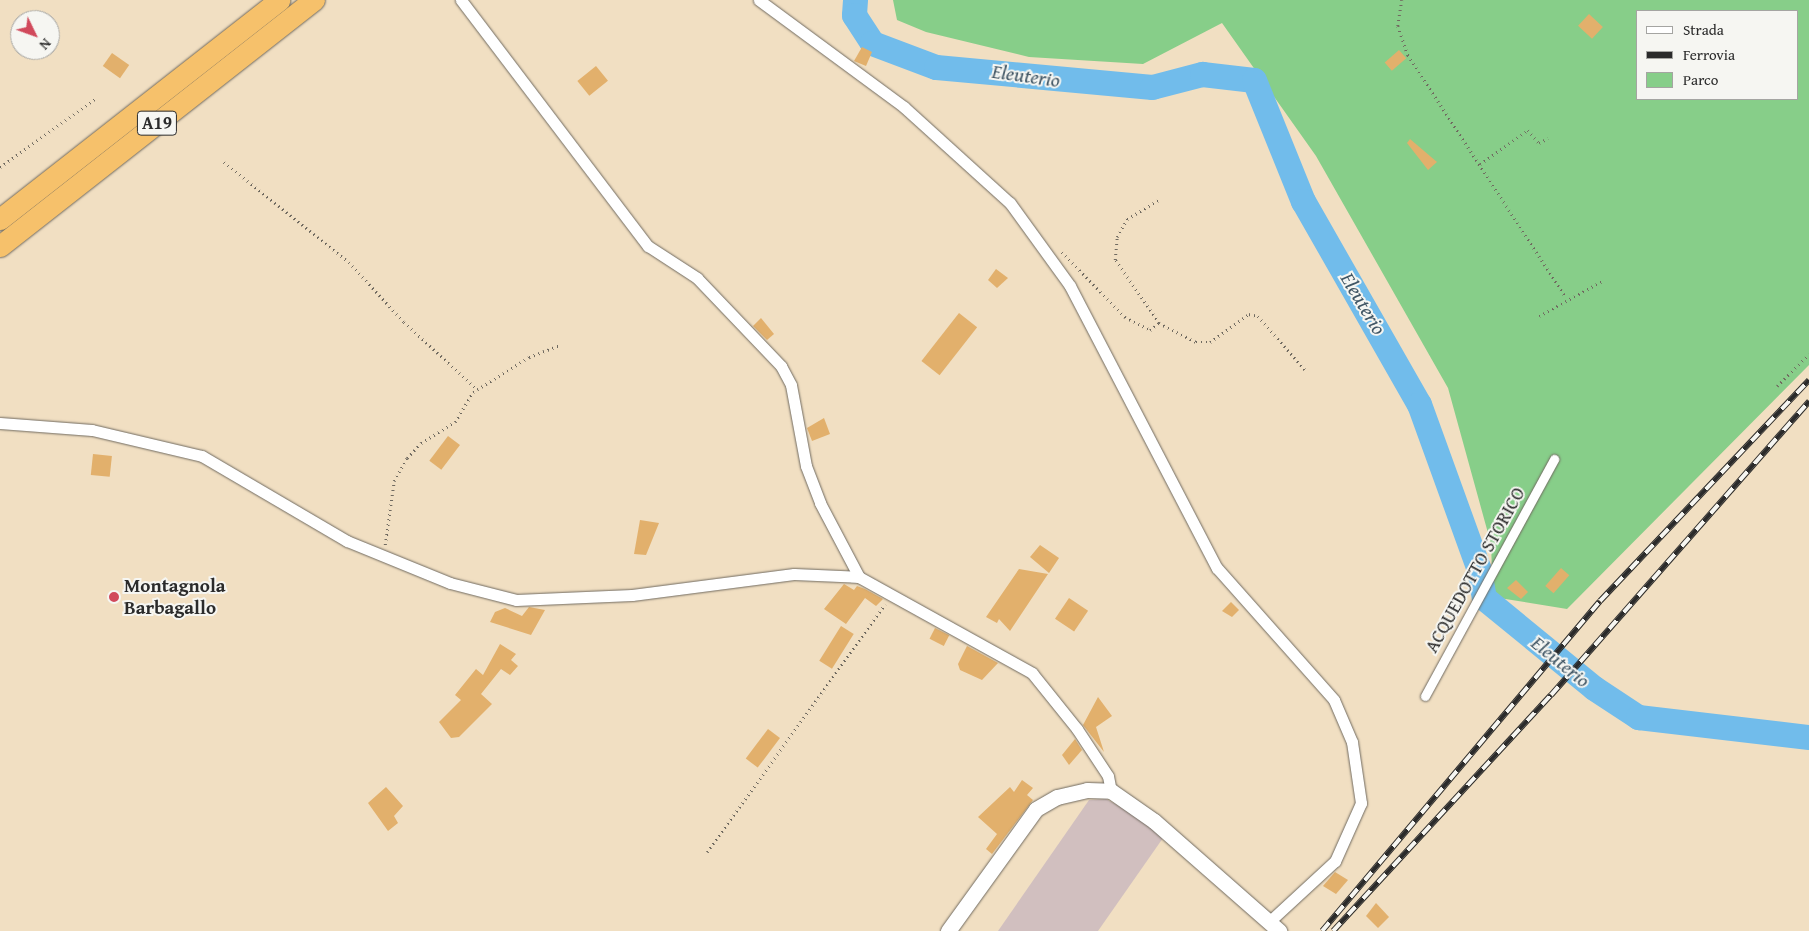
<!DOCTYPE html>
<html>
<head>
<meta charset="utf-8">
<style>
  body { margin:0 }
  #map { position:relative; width:1809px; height:931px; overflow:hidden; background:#f1dfc2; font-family:"Gentium Book Plus",serif }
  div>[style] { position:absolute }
  .industrial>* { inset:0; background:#d1bfbf }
  .green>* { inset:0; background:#87ce89 }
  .river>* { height:25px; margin:-12.5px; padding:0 12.5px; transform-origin:12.5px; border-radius:12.5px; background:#71bceb }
  .building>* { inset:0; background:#e2b06c; transform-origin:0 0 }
  .path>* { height:2.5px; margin-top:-1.25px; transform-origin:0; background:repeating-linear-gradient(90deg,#706a60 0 1px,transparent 0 5px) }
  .roads { filter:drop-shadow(0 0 1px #706a60) drop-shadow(0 0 1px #706a60) }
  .pedestrian>* { height:9px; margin:-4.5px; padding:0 4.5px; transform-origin:4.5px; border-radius:4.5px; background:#fff }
  .minor>* { height:11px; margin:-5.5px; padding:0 5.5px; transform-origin:5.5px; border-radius:5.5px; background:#fff }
  .tertiary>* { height:15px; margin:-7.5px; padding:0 7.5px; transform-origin:7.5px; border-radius:7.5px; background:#fff }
  .motorway>* { height:21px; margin:-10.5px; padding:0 10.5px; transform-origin:10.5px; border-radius:10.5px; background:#f6c16b }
  .rail>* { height:5.5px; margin-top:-2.75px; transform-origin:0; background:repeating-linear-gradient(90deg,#f6f6f2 0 11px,#2b2b2b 0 22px); box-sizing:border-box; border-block:1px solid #2b2b2b }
  .dots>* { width:14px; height:14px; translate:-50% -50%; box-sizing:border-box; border:2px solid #f6f6f2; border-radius:50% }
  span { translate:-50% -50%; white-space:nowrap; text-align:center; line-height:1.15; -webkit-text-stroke:4px #f6f6f2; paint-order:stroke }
  .shield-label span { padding:1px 4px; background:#f6f6f2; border:1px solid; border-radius:4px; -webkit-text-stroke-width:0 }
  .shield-label { font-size:18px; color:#2b2b2b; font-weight:700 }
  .street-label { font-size:19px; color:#2b2b2b }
  .poi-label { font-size:19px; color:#2b2b2b; font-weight:700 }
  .left { translate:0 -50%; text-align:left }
  .water-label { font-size:20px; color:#405665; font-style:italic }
  .legend { position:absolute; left:1636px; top:10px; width:162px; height:90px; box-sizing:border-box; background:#f6f6f2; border:1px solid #a5a5a2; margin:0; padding:6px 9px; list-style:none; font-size:15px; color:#2b2b2b }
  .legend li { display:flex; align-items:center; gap:10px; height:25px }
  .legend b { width:25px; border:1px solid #a5a5a2 }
  .north { position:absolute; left:10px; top:10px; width:50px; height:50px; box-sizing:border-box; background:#f6f6f2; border:1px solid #a5a5a2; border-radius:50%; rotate:132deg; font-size:14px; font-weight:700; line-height:20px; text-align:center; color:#2b2b2b }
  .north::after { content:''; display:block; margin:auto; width:18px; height:22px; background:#d1495b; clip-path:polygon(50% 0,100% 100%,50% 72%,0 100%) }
</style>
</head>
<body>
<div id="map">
  <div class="industrial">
    <div style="clip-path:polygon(1106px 799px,1146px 821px,1163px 838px,1098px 931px,998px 931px,1089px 800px)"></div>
  </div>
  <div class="green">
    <div style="clip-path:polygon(evenodd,893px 0,1809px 0,1809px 365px,1567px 609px,1493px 597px,1491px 544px,1448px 388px,1316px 156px,1222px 23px,1143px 64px,1029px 57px,926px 32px,897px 20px,893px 0,1638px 11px,1798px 11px,1798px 99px,1638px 99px,1638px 11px)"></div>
  </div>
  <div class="river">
    <div style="left:855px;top:0;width:15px;rotate:94deg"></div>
    <div style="left:854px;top:15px;width:33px;rotate:57deg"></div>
    <div style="left:872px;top:43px;width:68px;rotate:20.6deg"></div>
    <div style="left:936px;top:67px;width:217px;rotate:5.3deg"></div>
    <div style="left:1152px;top:87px;width:52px;rotate:-14.6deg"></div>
    <div style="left:1202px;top:74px;width:52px;rotate:6.6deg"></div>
    <div style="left:1254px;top:80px;width:131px;rotate:68deg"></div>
    <div style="left:1303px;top:201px;width:234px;rotate:60.3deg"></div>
    <div style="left:1419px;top:404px;width:177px;rotate:70.1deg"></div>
    <div style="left:1479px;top:570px;width:28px;rotate:80deg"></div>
    <div style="left:1484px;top:598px;width:142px;rotate:39.3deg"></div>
    <div style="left:1594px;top:688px;width:53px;rotate:33.4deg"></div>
    <div style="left:1638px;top:717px;width:172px;rotate:6.7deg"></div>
  </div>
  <div class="building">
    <div style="left:1589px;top:14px;width:19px;height:16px;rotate:43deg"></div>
    <div style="clip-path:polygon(862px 47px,872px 52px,866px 66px,854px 61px)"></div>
    <div style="left:1399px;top:50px;width:11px;height:19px;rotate:49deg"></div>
    <div style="left:112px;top:53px;width:21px;height:16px;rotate:35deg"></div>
    <div style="left:596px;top:66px;width:19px;height:24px;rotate:51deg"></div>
    <div style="clip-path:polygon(1410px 139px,1437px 162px,1428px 170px,1407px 143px)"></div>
    <div style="clip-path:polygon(996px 269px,1008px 278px,997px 288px,988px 280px)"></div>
    <div style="left:959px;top:313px;width:23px;height:61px;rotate:38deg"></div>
    <div style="clip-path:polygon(761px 318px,774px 334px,767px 340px,753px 326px)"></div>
    <div style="clip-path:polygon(824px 418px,830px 434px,812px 441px,807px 428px)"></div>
    <div style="left:448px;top:436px;width:15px;height:31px;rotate:37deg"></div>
    <div style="left:93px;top:454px;width:19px;height:21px;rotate:6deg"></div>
    <div style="clip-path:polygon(640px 520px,659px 523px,646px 555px,634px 554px)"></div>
    <div style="clip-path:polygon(1040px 545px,1059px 558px,1049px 573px,1030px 557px)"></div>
    <div style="left:1561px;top:568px;width:11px;height:24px;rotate:41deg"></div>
    <div style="clip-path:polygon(1019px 569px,1048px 574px,1010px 631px,999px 619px,997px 623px,986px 617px)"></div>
    <div style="clip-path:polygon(1516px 580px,1528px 592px,1521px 599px,1507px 588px)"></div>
    <div style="clip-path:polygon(844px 584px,854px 590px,857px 586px,865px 589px,883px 599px,876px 606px,865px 598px,846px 624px,824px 609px)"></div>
    <div style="left:1069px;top:598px;width:23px;height:25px;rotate:34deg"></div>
    <div style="clip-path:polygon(1231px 602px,1239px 610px,1232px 617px,1222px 611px)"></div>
    <div style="clip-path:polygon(529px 607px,545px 610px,531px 635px,490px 622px,495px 612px,505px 608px,522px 616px)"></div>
    <div style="left:841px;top:626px;width:15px;height:41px;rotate:32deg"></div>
    <div style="left:935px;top:628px;width:16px;height:12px;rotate:27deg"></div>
    <div style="clip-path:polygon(500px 644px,516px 654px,511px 660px,518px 666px,510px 675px,501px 669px,481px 694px,492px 704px,459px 737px,451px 738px,439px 722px,461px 700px,455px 695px,476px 669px,483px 675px)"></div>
    <div style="clip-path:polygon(967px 646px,998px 663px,982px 680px,960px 670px,958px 664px)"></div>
    <div style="clip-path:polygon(1098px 697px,1112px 716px,1096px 727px,1104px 752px,1083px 725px)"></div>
    <div style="left:768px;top:729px;width:15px;height:37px;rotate:37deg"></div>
    <div style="clip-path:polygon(1075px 739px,1082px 750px,1069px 765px,1062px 755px)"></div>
    <div style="clip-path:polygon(1022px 780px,1033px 788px,1027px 795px,1033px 800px,992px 854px,986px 849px,997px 834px,978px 817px,1010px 787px,1014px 792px)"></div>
    <div style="clip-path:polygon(386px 787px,403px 806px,394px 816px,398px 823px,388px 831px,368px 803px)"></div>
    <div style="clip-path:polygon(1335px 872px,1348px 880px,1336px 894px,1323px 886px)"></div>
    <div style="clip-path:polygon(1376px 903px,1389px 917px,1378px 928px,1366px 916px)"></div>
  </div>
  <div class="path">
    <div style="left:1402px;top:0;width:26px;rotate:99deg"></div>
    <div style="left:1398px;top:26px;width:31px;rotate:71deg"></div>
    <div style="left:1408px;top:55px;width:289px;rotate:56.9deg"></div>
    <div style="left:224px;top:162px;width:160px;rotate:38.7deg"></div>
    <div style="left:349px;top:262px;width:81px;rotate:47.5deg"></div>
    <div style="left:404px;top:322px;width:100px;rotate:42.6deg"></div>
    <div style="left:1480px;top:164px;width:59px;rotate:-35.3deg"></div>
    <div style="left:1528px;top:130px;width:17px;rotate:50deg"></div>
    <div style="left:1539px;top:143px;width:10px;rotate:-29deg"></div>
    <div style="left:0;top:167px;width:118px;rotate:-35.7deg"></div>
    <div style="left:1062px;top:252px;width:91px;rotate:45.9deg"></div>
    <div style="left:1125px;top:317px;width:28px;rotate:27deg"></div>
    <div style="left:1150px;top:330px;width:11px;rotate:-38deg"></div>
    <div style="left:1159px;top:323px;width:77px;rotate:-124.9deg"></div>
    <div style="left:1115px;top:260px;width:23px;rotate:-85deg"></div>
    <div style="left:1117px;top:237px;width:21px;rotate:-61deg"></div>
    <div style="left:1127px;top:219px;width:37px;rotate:-31deg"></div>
    <div style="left:1539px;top:316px;width:74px;rotate:-29deg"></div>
    <div style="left:1159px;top:323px;width:42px;rotate:27.2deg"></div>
    <div style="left:1196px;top:342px;width:14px"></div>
    <div style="left:1210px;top:342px;width:48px;rotate:-35.7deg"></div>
    <div style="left:1249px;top:314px;width:9px;rotate:13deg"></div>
    <div style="left:1258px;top:316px;width:74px;rotate:48.8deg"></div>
    <div style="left:1777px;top:386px;width:45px;rotate:-45deg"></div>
    <div style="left:385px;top:545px;width:65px;rotate:-82deg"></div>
    <div style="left:394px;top:481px;width:26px;rotate:-61deg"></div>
    <div style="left:407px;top:458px;width:21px;rotate:-47deg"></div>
    <div style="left:421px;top:443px;width:40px;rotate:-32deg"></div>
    <div style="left:455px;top:422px;width:35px;rotate:-59deg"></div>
    <div style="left:473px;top:392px;width:66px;rotate:-32deg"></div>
    <div style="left:529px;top:357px;width:33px;rotate:-21deg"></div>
    <div style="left:707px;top:852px;width:305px;rotate:-54.3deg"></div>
  </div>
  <div class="roads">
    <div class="pedestrian">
      <div style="left:1425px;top:696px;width:270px;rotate:-61.4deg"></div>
    </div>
    <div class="minor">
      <div style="left:461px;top:0;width:309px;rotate:52.8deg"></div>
      <div style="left:648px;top:246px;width:59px;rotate:33.1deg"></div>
      <div style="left:697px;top:278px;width:122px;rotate:46.3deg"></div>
      <div style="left:781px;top:366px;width:21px;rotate:62deg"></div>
      <div style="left:791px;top:385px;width:82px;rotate:79.5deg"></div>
      <div style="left:806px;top:466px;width:40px;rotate:69deg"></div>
      <div style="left:820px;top:503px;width:84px;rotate:62.2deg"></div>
      <div style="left:859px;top:577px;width:198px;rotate:29deg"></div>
      <div style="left:1032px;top:673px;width:72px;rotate:51.2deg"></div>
      <div style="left:1077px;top:729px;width:56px;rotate:56.6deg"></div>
      <div style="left:1108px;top:776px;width:15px;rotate:79deg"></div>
      <div style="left:759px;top:0;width:180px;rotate:36.4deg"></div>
      <div style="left:904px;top:107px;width:143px;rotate:42.2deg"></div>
      <div style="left:1010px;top:203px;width:102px;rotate:54.1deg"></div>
      <div style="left:1070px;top:286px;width:318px;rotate:62.5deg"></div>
      <div style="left:1217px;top:568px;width:176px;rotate:48.4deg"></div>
      <div style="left:1334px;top:700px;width:46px;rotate:66.8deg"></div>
      <div style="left:1352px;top:742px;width:62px;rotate:81.6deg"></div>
      <div style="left:1361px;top:803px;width:64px;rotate:114.1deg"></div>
      <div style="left:1335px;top:861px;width:90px;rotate:137.3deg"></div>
      <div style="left:0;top:423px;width:92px;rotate:4.4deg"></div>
      <div style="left:92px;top:430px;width:113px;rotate:13.3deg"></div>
      <div style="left:202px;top:456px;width:168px;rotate:30.4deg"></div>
      <div style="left:347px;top:541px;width:111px;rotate:22.2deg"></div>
      <div style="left:450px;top:583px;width:68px;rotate:14.4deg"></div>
      <div style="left:516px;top:600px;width:116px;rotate:-2.5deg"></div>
      <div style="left:632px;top:595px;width:163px;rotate:-7.4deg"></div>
      <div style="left:794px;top:574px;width:65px;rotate:2.6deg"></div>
    </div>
    <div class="tertiary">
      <div style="left:948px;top:931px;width:150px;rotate:-54.2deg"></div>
      <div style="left:1036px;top:809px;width:24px;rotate:-30deg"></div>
      <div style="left:1057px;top:797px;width:31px;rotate:-13deg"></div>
      <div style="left:1087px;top:790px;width:24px;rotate:2deg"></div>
      <div style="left:1111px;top:791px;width:52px;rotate:34.9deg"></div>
      <div style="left:1154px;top:821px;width:167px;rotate:41.3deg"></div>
    </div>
    <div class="motorway">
      <div style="left:0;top:219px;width:355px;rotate:-38.1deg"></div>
      <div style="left:0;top:246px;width:399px;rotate:-38.1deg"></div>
    </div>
  </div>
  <div class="rail">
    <div style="left:1322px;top:931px;width:431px;rotate:-49.9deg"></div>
    <div style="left:1600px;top:601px;width:304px;rotate:-46.6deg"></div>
    <div style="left:1333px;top:931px;width:321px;rotate:-47.3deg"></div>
    <div style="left:1551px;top:695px;width:391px;rotate:-48.7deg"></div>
  </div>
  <div class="dots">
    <div style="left:114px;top:597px;background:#d1495b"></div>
  </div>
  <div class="shield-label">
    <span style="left:157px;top:123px">A19</span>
  </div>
  <div class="street-label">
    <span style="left:1475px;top:570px;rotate:-61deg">ACQUEDOTTO STORICO</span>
  </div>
  <div class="poi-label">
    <span class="left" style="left:124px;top:597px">Montagnola<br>Barbagallo</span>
  </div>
  <div class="water-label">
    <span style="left:1026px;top:75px;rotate:8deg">Eleuterio</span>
    <span style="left:1364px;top:303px;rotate:59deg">Eleuterio</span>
    <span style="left:1561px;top:661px;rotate:39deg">Eleuterio</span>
  </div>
  <ul class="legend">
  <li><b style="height:6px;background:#fff"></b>Strada</li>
  <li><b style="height:6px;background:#2b2b2b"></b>Ferrovia</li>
  <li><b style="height:14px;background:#87ce89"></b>Parco</li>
  </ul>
  <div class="north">N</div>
</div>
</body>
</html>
